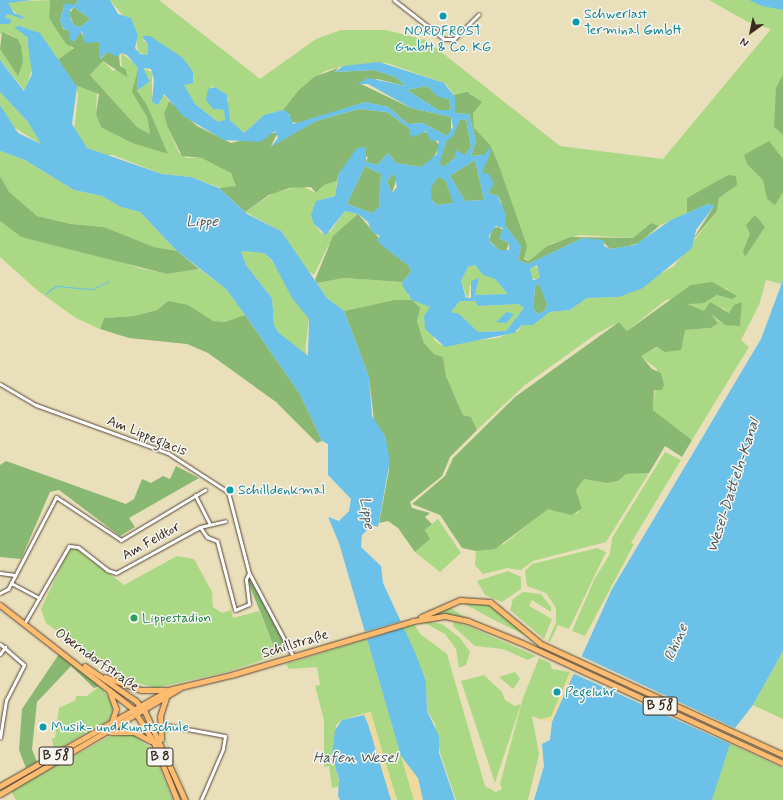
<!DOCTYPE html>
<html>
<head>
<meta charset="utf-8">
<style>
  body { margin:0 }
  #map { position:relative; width:783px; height:800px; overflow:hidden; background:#eadfbb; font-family:Mynerve,sans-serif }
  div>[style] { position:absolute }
  .green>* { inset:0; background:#abd885 }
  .round { border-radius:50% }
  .forest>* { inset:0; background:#88b872 }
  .sand>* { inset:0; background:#eeda9e }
  .water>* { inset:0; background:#6cc1e8 }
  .pier>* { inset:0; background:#eadfbb }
  .stream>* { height:1px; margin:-0.5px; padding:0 0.5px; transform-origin:0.5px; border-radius:0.5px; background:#6cc1e8 }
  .roads { filter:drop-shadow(0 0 1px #554536) drop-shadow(0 0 1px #554536) }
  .street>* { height:3px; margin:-1.5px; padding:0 1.5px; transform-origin:1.5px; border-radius:1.5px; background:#fff }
  .primary>* { height:5px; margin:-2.5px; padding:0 2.5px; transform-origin:2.5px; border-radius:2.5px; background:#fdbc70 }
  .dots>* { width:11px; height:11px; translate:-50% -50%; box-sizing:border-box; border:2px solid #f6f6f2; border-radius:50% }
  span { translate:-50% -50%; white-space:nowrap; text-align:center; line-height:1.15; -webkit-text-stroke:3px #f6f6f2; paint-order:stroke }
  .shield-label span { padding:1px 3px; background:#f6f6f2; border:1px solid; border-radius:3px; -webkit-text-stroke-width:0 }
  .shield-label { font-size:13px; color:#3b2a1e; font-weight:700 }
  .culture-label { font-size:14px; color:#0d838f }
  .left { translate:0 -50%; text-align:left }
  .street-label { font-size:14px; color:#3b2a1e }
  .leisure-label { font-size:14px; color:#27864d }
  .water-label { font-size:15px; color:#4a575b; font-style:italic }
  .north { position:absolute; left:731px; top:12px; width:40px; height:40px; -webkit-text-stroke:3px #f6f6f2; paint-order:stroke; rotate:213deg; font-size:11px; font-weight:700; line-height:16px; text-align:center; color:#3b2a1e }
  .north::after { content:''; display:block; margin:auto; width:14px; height:18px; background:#3b2a1e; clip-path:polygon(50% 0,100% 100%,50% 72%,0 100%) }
</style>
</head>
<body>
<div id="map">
  <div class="green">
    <div style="clip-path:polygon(50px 0,49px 18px,74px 51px,58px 60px,41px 35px,15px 27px,26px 35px,33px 66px,25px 91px,0 60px,0 49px,18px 75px,21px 46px,18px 39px,6px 33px,0 34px,0 24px,12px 20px,5px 17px,8px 14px,22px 19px,8px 5px,9px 2px)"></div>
    <div style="clip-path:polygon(110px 0,159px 0,260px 79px,316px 39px,341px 30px,386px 30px,426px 40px,560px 146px,663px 159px,771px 29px,748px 22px,709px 0,749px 0,783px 10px,783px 280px,781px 284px,766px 280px,759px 305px,741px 340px,749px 347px,692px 440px,653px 410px,657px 369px,640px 356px,681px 337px,685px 330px,711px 328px,718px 322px,710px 314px,722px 323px,740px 326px,741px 302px,729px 313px,723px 308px,705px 312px,687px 303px,704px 303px,729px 288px,666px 300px,627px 331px,619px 322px,596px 334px,525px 385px,477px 430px,471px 417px,463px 415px,446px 376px,443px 357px,434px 354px,424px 343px,417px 321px,418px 306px,394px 300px,344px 311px,327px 298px,317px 283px,344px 278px,402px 282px,409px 297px,430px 307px,434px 340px,441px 345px,497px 338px,518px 331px,522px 325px,533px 325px,550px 312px,570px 310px,587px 298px,619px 297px,674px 266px,717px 211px,719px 198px,737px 185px,728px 175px,687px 199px,687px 213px,659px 226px,651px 223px,633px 238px,580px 235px,550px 244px,529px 261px,522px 256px,498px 163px,474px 128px,472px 94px,454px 95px,446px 84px,387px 63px,343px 66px,325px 71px,298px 91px,283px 110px,264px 115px,244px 133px,230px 120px,226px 107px,229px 99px,215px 87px,211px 86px,217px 110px,224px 110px,226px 120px,218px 122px,195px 104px,185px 89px,184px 85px,194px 79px,183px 58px,142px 39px,148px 45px,148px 56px,138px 52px,135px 30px)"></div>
    <div style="clip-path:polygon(121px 53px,138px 66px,137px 99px,147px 117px,150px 134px,137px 127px,90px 75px,103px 61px,113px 71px,122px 68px)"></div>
    <div style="clip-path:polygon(143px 68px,152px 72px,152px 95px,159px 103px,162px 93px,169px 101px,164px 114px,167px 126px,179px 153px,187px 158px,202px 158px,226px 169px,235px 178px,236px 186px,224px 189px,191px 177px,162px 174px,113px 155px,101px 155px,87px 148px,74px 131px,78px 95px,75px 85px,97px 91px,96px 114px,132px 143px,168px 154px,147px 105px,137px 92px,150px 78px,143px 74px)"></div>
    <div style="clip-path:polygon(0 92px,28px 122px,42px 145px,12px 126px,0 105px)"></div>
    <div style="clip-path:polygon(0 151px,25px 160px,74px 190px,102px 196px,121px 207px,140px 212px,177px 251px,154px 247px,104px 227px,71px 224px,37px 216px,8px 192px,0 176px)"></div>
    <div style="clip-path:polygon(337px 181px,335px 196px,322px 199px,314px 224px,321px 233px,330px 232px,345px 211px,358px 214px,328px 246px,314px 275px,303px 267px,281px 231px,245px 212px,274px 193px,302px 186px,316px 193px,324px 185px)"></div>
    <div style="clip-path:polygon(0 221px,21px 237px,88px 251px,139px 268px,167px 274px,199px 269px,226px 289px,245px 315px,225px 322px,213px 321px,168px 301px,157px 310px,134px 316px,104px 318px,100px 329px,76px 318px,38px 291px,0 257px)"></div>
    <div style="clip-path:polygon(241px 251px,264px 253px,272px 261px,309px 319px,305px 350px,308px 357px,278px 332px,274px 325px,272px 298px,246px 265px)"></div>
    <div style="clip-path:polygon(475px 265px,483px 275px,495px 279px,508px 294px,475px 295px,479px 278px,470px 285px,468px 300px,461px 281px,468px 267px)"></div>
    <div class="round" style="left:529px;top:267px;width:12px;height:12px"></div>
    <div style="clip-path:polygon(460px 301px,475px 301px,478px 306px,518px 304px,524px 308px,506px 331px,478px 332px,459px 315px,451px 312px)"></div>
    <div style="clip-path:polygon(665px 452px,681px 460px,631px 543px,634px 544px,585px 636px,572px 631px,595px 578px,610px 554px,612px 538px)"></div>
    <div style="clip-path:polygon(649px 473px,606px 542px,533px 561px,521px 570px,507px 568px,483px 574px,475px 565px,476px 551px,504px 544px,548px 508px,577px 513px,582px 509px,576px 490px,584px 479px,607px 483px,618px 481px,626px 474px)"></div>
    <div style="clip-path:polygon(438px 519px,461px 553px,440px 572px,415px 552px,429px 540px,425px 530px)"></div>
    <div style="clip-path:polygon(597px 548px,606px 552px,569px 629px,558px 625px,550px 642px,548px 641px,556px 622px,556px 608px,546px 593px,527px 586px,525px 571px,532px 564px)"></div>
    <div style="clip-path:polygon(69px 549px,77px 549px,124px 585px,177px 556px,194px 559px,212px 592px,213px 607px,222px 613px,231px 610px,233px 618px,259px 611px,276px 651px,286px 648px,284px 653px,226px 672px,156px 688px,120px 678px,46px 623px,41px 609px,65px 558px,62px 556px)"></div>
    <div style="clip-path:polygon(508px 571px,521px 577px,521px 589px,502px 602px,485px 595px,477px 581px)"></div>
    <div style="clip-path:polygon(523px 592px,541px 594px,551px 607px,551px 612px,532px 600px,529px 606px,552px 619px,544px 639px,510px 610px,513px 599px)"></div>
    <div style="clip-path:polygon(461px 602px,490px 604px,531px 638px,494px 620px)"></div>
    <div style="clip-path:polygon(448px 606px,460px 614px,473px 621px,452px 615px,428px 616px)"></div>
    <div style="clip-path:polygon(423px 622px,428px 622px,442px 624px,460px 638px,470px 652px,466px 665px,459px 668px,456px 649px,445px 634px)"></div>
    <div style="clip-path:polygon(454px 622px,468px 626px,536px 656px,528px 660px,503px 649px,475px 646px,453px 626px)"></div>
    <div style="clip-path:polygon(414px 624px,420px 634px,447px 654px,485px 786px,496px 792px,502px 789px,500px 784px,523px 698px,539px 658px,550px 663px,552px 669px,570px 672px,551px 717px,540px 719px,532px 716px,539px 754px,528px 800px,456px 800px,440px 753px,435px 724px,427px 710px,426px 680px,403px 628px)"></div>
    <div style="clip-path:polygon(367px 639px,414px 800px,397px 800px,370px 712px,342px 720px,336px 725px,332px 755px,340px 786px,332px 788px,329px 766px,324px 767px,324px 720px,315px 686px,320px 685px,317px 667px,289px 669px,286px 664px)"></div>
    <div style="clip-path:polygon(783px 651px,783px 719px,753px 705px)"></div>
    <div style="clip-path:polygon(515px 672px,520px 679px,513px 689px,499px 677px)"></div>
    <div style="clip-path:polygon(484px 675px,502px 692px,505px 700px,515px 706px,521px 704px,495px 783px,461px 681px)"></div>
    <div style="clip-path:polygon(100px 686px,113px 705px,110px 720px,54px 751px,52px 738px,55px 738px,59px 708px,76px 700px,76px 696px,87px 696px)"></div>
    <div style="clip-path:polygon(170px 730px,165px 735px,168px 745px,189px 796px,167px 745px,164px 733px)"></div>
    <div style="clip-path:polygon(132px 734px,152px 749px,173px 800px,16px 800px,11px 791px,108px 737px)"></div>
    <div style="clip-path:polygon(728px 743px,783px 768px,783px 800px,712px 800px)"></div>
  </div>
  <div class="forest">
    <div style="clip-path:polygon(50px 0,78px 0,75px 5px,64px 6px,60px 20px,63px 29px,69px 30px,74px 42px,80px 30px,85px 40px,99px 42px,101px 59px,107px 52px,119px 55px,120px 66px,126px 70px,127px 77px,103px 61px,90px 75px,137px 127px,150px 134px,147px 117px,132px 92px,138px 69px,137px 91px,147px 105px,168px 154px,132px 143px,101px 127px,96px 114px,99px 94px,75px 85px,58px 60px,74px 48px,66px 44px,49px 18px)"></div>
    <div style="clip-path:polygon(74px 7px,90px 19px,80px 27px,74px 25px,69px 14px)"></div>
    <div style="clip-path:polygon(2px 32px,18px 39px,21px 46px,23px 62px,18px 76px,0 49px)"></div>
    <div style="clip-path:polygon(338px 68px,335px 72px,374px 70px,395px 77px,406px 86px,377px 79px,361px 84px,411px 108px,451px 117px,451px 132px,447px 136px,423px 123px,408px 124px,388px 107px,365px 102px,300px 123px,289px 122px,290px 115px,283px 110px,298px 91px,314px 77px)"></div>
    <div style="clip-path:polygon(783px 75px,783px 135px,774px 127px,776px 88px)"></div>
    <div style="clip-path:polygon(427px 86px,438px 96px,449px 99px,451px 110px,438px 110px,407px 90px)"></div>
    <div style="clip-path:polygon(467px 92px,482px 102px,473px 113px,474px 128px,490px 145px,498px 163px,527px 246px,524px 259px,529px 261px,547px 246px,571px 237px,633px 238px,651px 223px,659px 226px,639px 243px,629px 246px,610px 249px,604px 243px,583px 238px,528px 264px,518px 260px,521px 246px,505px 225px,501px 201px,498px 196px,488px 193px,491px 187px,482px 173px,484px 155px,471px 156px,476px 142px,469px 114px,455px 113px,454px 95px)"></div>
    <div style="clip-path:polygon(169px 101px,197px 126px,231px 143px,278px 132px,271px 146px,316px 121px,359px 109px,387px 112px,410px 129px,429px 133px,440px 146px,432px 160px,421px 167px,396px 163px,388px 153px,377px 165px,366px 162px,368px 156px,339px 173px,337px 181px,324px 185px,316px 193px,311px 187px,290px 188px,269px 195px,245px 212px,219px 188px,236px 186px,231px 173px,202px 158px,182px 156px,167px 126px,164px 114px)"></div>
    <div style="clip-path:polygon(466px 119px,471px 147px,465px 155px,456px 154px,455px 158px,443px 167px,439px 163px,446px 142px,460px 120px)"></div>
    <div style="clip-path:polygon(769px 141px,783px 159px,783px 192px,775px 205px,767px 199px,763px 180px,747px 164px,744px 155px)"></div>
    <div style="clip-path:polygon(475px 160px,484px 200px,465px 201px,450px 176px)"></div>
    <div style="clip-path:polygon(365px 166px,381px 174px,379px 208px,372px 213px,347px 204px)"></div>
    <div style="clip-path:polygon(394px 173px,397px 177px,392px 193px,387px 181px)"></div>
    <div style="clip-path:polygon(728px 175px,736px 176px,737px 185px,719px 198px,717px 211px,692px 241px,714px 206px,708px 204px,687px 213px,687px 198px)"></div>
    <div style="clip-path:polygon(0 176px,9px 192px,37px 216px,71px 224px,104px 227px,154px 247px,177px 251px,199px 269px,167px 274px,21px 237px,0 221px)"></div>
    <div style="clip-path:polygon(438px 176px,446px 181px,454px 203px,437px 205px,431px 199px,431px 187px)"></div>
    <div style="clip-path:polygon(358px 214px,392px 253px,409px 266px,411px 272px,402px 282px,344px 278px,317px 283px,315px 280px,333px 236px)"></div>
    <div style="clip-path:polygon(755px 215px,765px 227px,745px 257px,743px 251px,750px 234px,746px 225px)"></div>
    <div style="clip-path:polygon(499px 227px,504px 231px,499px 238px,509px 243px,506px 251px,499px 250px,489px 240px,493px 228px)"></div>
    <div style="clip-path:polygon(712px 282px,737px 296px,732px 299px,717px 295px,704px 303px,688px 304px,704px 311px,710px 302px,729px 313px,734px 305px,742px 302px,740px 326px,725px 325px,711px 314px,718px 323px,711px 328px,685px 330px,681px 350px,665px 352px,657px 347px,641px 356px,652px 369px,661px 373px,664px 385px,662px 390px,654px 390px,653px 410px,692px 440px,682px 457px,665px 446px,649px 473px,626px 474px,618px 481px,607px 483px,584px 479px,576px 490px,582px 509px,571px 515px,548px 509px,495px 549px,476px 551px,462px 548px,440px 515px,412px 504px,445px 476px,453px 458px,515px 397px,619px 322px,627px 331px,691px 285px)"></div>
    <div style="clip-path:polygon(539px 284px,543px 288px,547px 305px,544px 311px,538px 314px,534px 310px,534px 299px,535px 287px)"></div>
    <div style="clip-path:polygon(394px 300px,412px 300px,420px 308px,417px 321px,424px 343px,434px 354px,443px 357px,446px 376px,463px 415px,471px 417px,477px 430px,450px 457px,442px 476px,410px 502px,412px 508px,430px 513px,425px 517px,432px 524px,425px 530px,430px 539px,415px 552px,398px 528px,388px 521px,379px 523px,389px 470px,387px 448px,385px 436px,374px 421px,369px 377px,344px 311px)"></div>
    <div style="clip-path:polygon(168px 301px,188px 305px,213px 321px,225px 322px,245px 315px,300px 394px,322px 441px,317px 443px,276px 402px,208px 353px,187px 344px,129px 338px,100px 329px,104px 318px,134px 316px,157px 310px)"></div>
    <div style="clip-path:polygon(6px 461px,126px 504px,134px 499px,142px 479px,151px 483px,163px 476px,170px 479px,176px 466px,199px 478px,129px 518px,135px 527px,120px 536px,59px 490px,50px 492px,21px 559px,0 557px,0 465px)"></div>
    <div style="clip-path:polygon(250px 578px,283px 639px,285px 649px,276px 652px,247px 579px)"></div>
    <div style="clip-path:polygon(59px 654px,100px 686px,94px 688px,71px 666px,37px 702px,32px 749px,37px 762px,26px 768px,19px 750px,22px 709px)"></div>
  </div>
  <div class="sand">
    <div style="clip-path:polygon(570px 672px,573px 673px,556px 719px,552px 722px,540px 719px,551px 717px)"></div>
    <div style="clip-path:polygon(371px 712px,396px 800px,391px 800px,368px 724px,361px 714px)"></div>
    <div style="clip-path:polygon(401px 756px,418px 778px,423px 800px,414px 800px)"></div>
  </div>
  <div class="water">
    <div style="clip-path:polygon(0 0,33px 0,8px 3px,14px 13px,24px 17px,22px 19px,8px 14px,5px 17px,12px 20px,9px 24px,0 24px)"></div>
    <div style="clip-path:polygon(evenodd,78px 0,110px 0,118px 14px,131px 18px,138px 35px,135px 48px,140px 54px,148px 55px,148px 45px,142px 36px,150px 36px,183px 58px,193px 72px,193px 83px,184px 85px,195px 104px,218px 122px,225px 120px,224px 110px,213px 109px,206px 100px,208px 89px,215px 87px,227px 95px,230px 120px,244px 133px,264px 115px,283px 110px,288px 112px,293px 124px,365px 102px,388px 107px,408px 124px,423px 123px,447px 136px,453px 127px,451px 117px,411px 108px,368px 84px,357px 84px,368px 78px,406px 86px,395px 77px,374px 70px,335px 72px,343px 66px,379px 62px,444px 83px,455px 97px,455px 113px,469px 114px,476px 142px,471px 156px,484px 155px,489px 148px,491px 151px,482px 173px,489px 174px,494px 184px,488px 193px,498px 196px,506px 215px,505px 225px,521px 246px,518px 260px,528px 264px,583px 238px,603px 240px,604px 246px,610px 249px,635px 245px,671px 220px,708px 204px,714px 206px,696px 230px,692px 248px,643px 288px,619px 297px,587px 298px,570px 310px,550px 312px,533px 325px,522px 325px,514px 333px,445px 347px,425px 329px,424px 316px,430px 307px,412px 300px,403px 287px,402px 282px,411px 272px,409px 266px,381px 245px,377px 240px,380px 236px,372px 232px,368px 222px,358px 214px,345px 211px,326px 235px,314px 224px,311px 215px,316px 201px,335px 196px,339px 173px,357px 148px,366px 147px,366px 162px,370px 163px,377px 165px,388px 153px,396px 163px,421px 167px,437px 154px,439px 141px,430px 140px,426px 131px,414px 137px,409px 134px,410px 129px,387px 112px,359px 109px,316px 121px,271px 147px,278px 138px,275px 131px,260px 142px,224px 140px,183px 116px,164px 94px,158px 105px,152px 102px,154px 80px,151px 69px,143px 68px,150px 81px,137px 91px,138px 68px,127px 55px,121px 53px,118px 57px,107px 52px,99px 60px,99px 42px,85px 43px,82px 31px,74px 42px,70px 39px,69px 31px,63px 28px,60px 20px,65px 3px,75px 5px,78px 0,74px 7px,90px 19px,80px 27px,74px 25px,70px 18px,70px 10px,74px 7px,78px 0,427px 86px,438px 97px,449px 99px,451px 110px,438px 110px,407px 90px,427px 86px,78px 0,466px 119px,471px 147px,465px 155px,456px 150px,455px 158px,443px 167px,440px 163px,446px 142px,453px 136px,460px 120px,466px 119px,78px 0,475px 160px,484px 200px,465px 201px,450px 176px,475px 160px,78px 0,365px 166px,381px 174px,379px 207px,372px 213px,347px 204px,365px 166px,78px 0,394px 173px,397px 187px,392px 193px,387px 181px,394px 173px,78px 0,438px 177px,446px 181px,453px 203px,437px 205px,431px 199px,431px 187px,438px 177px,78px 0,496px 226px,503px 228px,499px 238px,509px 243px,509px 250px,499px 250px,490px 242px,489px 236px,496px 226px,78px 0,475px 265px,483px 275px,495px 279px,508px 294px,475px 295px,479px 278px,471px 281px,471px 298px,466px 298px,461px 281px,468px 267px,475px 265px,78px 0,537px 265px,540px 277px,533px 281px,530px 269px,537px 265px,78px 0,539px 284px,547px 305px,544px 311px,538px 314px,534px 310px,534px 299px,535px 287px,539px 284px,78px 0,460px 301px,475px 301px,478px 306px,518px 304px,524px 308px,506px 331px,478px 332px,459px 314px,451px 312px,460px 301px)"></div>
    <div style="clip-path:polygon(749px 0,783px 0,783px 10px,762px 6px)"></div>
    <div style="clip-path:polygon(evenodd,19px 26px,40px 33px,77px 87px,72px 124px,87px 148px,162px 174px,191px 177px,219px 188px,247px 214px,281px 231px,327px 298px,344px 311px,369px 377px,372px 416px,385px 436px,390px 460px,378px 527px,372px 525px,362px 535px,361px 547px,381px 566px,383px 583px,414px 650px,426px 681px,427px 711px,439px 736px,439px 753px,455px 800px,423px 800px,418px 778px,401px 756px,339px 543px,328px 517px,339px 521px,349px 511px,351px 499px,328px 475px,328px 444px,322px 441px,300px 394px,245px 315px,226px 289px,177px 251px,140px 212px,121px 207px,102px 196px,74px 190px,25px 160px,0 151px,0 105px,18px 133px,41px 144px,28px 122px,0 92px,0 60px,24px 91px,32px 74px,27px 37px,14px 27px,19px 26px,241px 251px,264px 253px,272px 260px,292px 298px,309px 319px,308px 356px,278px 332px,274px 325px,272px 298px,246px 265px,241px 251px)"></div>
    <div style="clip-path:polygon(783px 280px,783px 651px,753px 705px,735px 728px,712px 800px,534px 800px,544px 766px,542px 744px,550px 740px,552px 722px,612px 589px,761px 339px)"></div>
    <div style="clip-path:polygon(507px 312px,514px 314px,506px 323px,496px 322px)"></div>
    <div style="clip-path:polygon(364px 715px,368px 724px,391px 800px,340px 800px,338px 796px,339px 780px,332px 755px,335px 730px,342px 720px)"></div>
  </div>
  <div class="pier">
    <div style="clip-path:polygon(402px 621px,405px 627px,365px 640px,363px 632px)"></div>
    <div style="clip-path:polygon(579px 655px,737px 729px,730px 744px,572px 673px)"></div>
  </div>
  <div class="stream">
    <div style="left:45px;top:294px;width:14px;rotate:-36deg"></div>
    <div style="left:56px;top:286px;width:37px;rotate:5deg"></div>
    <div style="left:93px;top:289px;width:18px;rotate:-27deg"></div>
  </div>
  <div class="roads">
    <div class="street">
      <div style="left:394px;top:0;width:63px;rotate:38deg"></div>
      <div style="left:444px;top:39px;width:10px"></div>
      <div style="left:454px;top:39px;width:35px;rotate:-45deg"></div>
      <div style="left:0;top:384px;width:42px;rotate:30.3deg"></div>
      <div style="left:36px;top:405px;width:140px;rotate:20deg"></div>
      <div style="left:168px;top:453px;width:72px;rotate:33deg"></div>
      <div style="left:228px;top:492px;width:84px;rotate:75.5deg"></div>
      <div style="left:249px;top:573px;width:94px;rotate:62.1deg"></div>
      <div style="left:195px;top:495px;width:31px;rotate:63deg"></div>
      <div style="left:200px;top:527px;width:26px;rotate:-13deg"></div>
      <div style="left:0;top:573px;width:15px;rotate:8deg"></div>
      <div style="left:11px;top:583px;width:32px;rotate:28deg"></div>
      <div style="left:0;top:593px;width:9px;rotate:-27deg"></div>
      <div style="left:8px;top:589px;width:104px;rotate:-62.4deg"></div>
      <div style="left:56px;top:497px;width:78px;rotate:33.5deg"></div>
      <div style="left:121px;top:540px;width:98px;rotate:-30.8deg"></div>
      <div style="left:24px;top:624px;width:90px;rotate:-60deg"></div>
      <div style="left:69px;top:546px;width:9px;rotate:6deg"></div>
      <div style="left:78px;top:547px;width:37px;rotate:38deg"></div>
      <div style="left:107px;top:570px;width:9px;rotate:18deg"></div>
      <div style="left:116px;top:573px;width:96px;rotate:-28.7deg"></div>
      <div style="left:200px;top:527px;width:12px;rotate:55deg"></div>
      <div style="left:207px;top:537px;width:11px;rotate:22deg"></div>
      <div style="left:217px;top:541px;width:71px;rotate:75.4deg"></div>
      <div style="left:235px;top:610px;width:15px;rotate:-23deg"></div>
      <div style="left:249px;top:604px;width:25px;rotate:-97deg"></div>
      <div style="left:246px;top:579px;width:7px;rotate:-63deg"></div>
      <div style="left:0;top:644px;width:32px;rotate:41deg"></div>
      <div style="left:24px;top:665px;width:39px;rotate:117deg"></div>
      <div style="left:6px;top:700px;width:38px;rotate:99deg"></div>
      <div style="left:0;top:654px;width:9px;rotate:-54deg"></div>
      <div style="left:160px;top:724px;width:66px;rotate:10.5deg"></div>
      <div style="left:225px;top:736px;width:13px;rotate:99deg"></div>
      <div style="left:223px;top:749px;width:56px;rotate:113.3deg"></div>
    </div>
    <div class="primary">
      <div style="left:0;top:605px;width:169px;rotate:38deg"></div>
      <div style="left:133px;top:709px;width:40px;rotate:58deg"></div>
      <div style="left:154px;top:743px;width:61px;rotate:68deg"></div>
      <div style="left:421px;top:617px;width:43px;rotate:-23.6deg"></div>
      <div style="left:460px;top:600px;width:30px;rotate:4deg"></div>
      <div style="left:490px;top:602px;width:66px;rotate:39.5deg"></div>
      <div style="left:541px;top:644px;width:266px;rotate:24.6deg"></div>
      <div style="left:85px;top:666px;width:62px;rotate:34.5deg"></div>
      <div style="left:136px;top:701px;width:14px;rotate:51deg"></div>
      <div style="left:145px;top:712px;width:97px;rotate:65.6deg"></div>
      <div style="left:105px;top:677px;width:38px;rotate:20deg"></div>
      <div style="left:141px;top:690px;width:24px"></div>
      <div style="left:109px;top:690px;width:20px;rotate:70deg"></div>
      <div style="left:116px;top:709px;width:16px;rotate:108deg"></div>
      <div style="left:110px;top:732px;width:24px"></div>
      <div style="left:134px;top:732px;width:19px;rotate:28deg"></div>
      <div style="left:161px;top:739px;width:23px;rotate:-92deg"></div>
      <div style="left:160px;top:716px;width:19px;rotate:-72deg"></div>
      <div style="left:0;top:786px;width:193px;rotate:-29.7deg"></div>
      <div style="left:168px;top:690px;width:65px;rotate:-13.4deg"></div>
      <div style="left:231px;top:675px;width:190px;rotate:-16.5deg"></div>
      <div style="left:413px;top:621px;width:32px;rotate:-9deg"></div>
      <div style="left:445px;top:616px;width:24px;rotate:12deg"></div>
      <div style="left:468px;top:621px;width:58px;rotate:22.2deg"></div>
      <div style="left:522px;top:643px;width:287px;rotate:24.7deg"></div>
      <div style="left:0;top:794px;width:209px;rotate:-30.5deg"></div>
    </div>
  </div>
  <div class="dots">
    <div style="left:443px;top:16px;background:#0f9aa8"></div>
    <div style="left:576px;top:22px;background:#0f9aa8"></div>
    <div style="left:230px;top:490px;background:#0f9aa8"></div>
    <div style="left:134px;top:618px;background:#2e9e5b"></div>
    <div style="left:557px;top:692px;background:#0f9aa8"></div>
    <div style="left:43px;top:727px;background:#0f9aa8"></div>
  </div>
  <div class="shield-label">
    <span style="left:660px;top:706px">B 58</span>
    <span style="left:56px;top:756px">B 58</span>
    <span style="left:160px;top:757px">B 8</span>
  </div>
  <div class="culture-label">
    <span class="left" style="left:584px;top:22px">Schwerlast<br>Terminal GmbH</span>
    <span style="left:443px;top:39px">NORDFROST<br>GmbH &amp; Co. KG</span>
    <span class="left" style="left:238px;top:490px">Schilldenkmal</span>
    <span class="left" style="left:565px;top:692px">Pegeluhr</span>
    <span class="left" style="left:51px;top:727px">Musik- und Kunstschule</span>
  </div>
  <div class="street-label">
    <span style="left:147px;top:436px;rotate:22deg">Am Lippeglacis</span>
    <span style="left:151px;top:541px;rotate:-29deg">Am Feldtor</span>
    <span style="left:295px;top:644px;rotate:-17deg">Schillstraße</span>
    <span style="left:97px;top:660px;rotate:35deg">Oberndorfstraße</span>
  </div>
  <div class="leisure-label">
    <span class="left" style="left:142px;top:618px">Lippestadion</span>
  </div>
  <div class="water-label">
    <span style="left:202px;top:223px">Lippe</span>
    <span style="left:734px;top:486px;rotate:-72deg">Wesel-Datteln-Kanal</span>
    <span style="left:366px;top:513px;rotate:81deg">Lippe</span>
    <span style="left:677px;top:643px;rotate:-67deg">Rhine</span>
    <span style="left:355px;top:759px">Hafen Wesel</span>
  </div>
  <div class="north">N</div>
</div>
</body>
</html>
